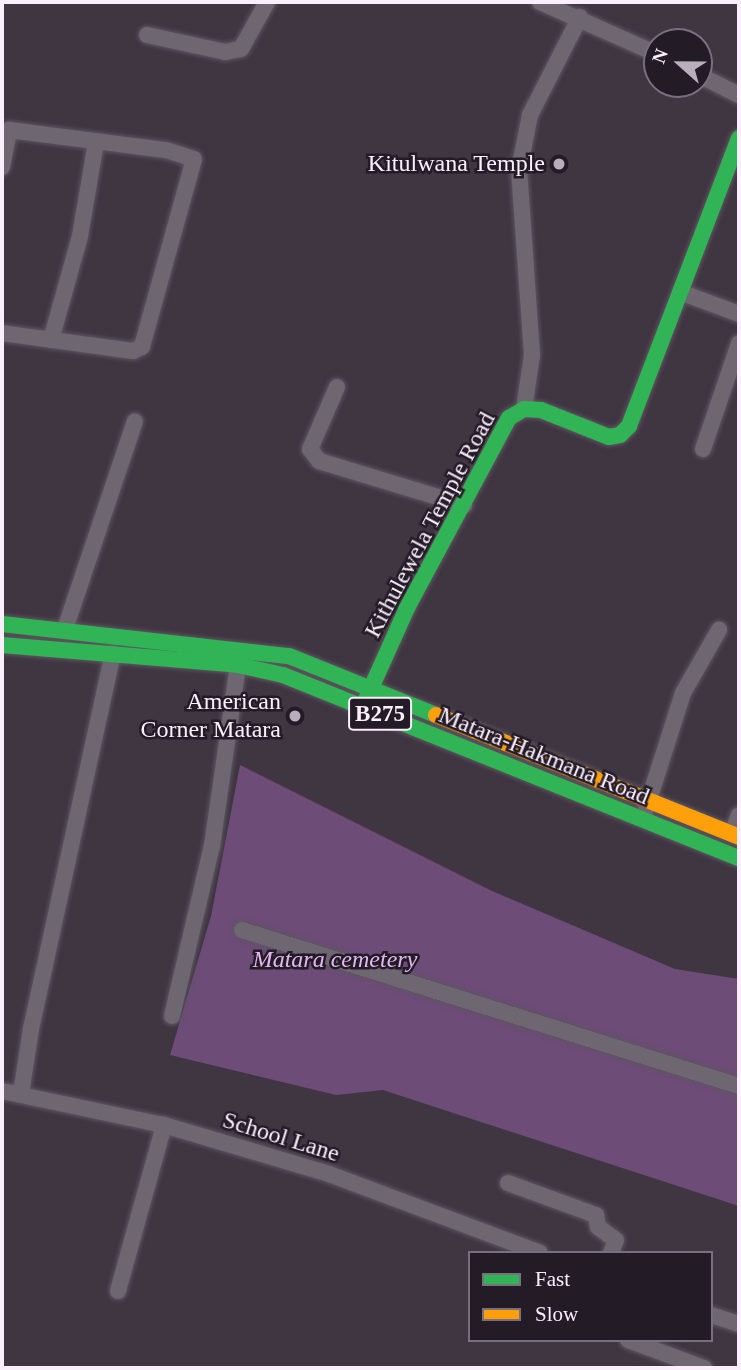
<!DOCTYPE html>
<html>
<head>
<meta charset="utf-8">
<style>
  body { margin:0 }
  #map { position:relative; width:741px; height:1370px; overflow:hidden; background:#3f3642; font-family:Georgia,serif }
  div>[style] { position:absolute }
  .green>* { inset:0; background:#6d4c78 }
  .roads { filter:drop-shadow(0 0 2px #5d5560) drop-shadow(0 0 2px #5d5560) }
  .street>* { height:16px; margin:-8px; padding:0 8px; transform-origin:8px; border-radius:8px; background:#6e6671 }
  .fast>* { height:16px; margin:-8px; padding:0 8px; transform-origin:8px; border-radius:8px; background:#30b455 }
  .slow>* { height:16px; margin:-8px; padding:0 8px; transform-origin:8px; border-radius:8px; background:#ff9f0a }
  .dots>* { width:19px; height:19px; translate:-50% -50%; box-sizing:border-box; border:4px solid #231b26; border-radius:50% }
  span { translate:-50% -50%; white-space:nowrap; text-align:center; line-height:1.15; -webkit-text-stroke:5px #231b26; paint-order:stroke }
  .shield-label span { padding:2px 5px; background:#231b26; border:2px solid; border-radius:5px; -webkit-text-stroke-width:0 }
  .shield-label { font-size:23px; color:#fbefff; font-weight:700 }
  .poi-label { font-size:24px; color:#fbefff }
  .right { translate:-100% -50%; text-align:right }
  .street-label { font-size:24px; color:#fbefff }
  .park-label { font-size:24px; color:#e2b7f2; font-style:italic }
  .frame { position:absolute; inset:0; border:4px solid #fbefff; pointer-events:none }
  .legend { position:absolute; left:468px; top:1251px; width:245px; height:91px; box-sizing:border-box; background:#231b26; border:2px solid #79707d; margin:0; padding:9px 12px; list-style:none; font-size:21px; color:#fbefff }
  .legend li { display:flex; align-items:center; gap:14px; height:35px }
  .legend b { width:35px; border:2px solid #79707d }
  .north { position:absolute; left:643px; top:28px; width:70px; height:70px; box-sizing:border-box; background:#231b26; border:2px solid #79707d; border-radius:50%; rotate:291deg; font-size:19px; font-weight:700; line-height:28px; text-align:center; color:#fbefff }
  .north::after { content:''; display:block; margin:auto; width:24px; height:32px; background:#b9aebd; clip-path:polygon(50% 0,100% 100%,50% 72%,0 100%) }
</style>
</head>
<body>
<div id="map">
  <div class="green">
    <div style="clip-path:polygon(240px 765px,492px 891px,675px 969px,739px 979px,739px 1206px,383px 1090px,336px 1095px,170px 1055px,211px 916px)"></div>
  </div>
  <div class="roads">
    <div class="street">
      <div style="left:540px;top:2px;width:128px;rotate:24deg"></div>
      <div style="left:147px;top:35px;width:80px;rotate:12.3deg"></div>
      <div style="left:225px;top:52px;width:16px;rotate:-11deg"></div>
      <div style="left:241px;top:49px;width:54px;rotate:-61deg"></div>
      <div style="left:699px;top:75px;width:45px;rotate:26.6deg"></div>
      <div style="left:2px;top:167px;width:38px;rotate:-79deg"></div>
      <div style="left:9px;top:130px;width:158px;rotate:7.3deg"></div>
      <div style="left:166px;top:150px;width:29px;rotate:18deg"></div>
      <div style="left:194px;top:159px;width:195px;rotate:105.5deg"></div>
      <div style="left:142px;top:347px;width:10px;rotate:156deg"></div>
      <div style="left:133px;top:351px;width:132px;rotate:-172.2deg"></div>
      <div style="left:680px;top:292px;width:63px;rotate:20.4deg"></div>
      <div style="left:51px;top:340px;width:108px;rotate:-74.4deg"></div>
      <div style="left:80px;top:236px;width:95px;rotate:-80.3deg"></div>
      <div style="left:337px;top:387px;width:68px;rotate:113.5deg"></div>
      <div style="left:310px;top:449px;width:15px;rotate:53deg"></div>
      <div style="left:319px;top:461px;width:152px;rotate:16.9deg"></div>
      <div style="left:524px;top:409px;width:55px;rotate:-81.6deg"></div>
      <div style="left:532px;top:355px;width:185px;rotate:-94deg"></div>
      <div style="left:519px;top:170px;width:56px;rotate:-78.7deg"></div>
      <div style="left:530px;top:115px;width:110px;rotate:-63deg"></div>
      <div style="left:703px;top:449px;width:112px;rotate:-71.2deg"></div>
      <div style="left:65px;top:629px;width:219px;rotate:-71.4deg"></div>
      <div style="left:646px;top:809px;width:122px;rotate:-72.3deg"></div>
      <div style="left:683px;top:693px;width:73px;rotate:-60.3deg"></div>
      <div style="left:732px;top:834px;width:20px;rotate:-70deg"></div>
      <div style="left:242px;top:930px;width:521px;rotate:17.43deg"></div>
      <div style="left:172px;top:1016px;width:175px;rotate:-76.8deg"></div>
      <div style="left:212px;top:846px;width:183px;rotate:-81.8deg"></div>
      <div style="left:2px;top:1091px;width:166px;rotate:11.9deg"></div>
      <div style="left:164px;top:1125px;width:172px;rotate:16.5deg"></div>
      <div style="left:329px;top:1174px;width:225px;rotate:20.5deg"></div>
      <div style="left:21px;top:1094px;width:66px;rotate:-81.3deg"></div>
      <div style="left:31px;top:1029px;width:385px;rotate:-77.7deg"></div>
      <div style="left:508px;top:1183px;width:94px;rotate:20deg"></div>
      <div style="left:596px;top:1215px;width:12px;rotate:81deg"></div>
      <div style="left:598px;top:1227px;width:22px;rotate:36deg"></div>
      <div style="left:616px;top:1240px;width:14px;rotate:111deg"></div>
      <div style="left:118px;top:1291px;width:172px;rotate:-74.5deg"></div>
      <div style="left:711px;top:1315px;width:29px;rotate:18deg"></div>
      <div style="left:628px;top:1340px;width:81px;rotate:20.2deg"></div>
    </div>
    <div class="fast">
      <div style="left:2px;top:624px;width:289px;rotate:6.4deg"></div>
      <div style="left:289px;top:656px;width:158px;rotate:21.9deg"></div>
      <div style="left:2px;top:645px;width:237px;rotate:4.8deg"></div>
      <div style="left:238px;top:665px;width:46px;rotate:12.5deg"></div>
      <div style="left:283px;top:675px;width:491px;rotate:21.9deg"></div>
      <div style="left:363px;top:706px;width:107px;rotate:-65.8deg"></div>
      <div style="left:407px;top:608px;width:216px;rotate:-61.8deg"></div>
      <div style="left:509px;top:418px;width:17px;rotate:-31deg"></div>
      <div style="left:524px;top:409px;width:17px;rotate:3deg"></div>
      <div style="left:541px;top:410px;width:73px;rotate:21.7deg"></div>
      <div style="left:609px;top:437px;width:11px;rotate:-10deg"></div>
      <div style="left:620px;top:435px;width:13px;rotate:-45deg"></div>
      <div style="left:629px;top:426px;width:308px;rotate:-69.1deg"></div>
    </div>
    <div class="slow">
      <div style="left:436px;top:715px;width:327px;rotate:21.9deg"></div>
    </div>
  </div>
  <div class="dots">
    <div style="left:559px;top:164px;background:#b9aebd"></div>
    <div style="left:295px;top:716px;background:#b9aebd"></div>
  </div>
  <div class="shield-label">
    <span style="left:380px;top:714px">B275</span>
  </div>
  <div class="poi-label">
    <span class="right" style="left:545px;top:164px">Kitulwana Temple</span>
    <span class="right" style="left:281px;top:716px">American<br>Corner Matara</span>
  </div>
  <div class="street-label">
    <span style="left:430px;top:525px;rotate:-62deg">Kithulewela Temple Road</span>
    <span style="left:544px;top:756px;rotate:22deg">Matara-Hakmana Road</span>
    <span style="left:281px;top:1137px;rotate:17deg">School Lane</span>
  </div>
  <div class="park-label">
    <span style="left:335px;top:960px">Matara cemetery</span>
  </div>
  <div class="frame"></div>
  <ul class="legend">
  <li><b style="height:9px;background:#30b455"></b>Fast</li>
  <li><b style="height:9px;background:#ff9f0a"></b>Slow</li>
  </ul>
  <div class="north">N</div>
</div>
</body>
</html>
